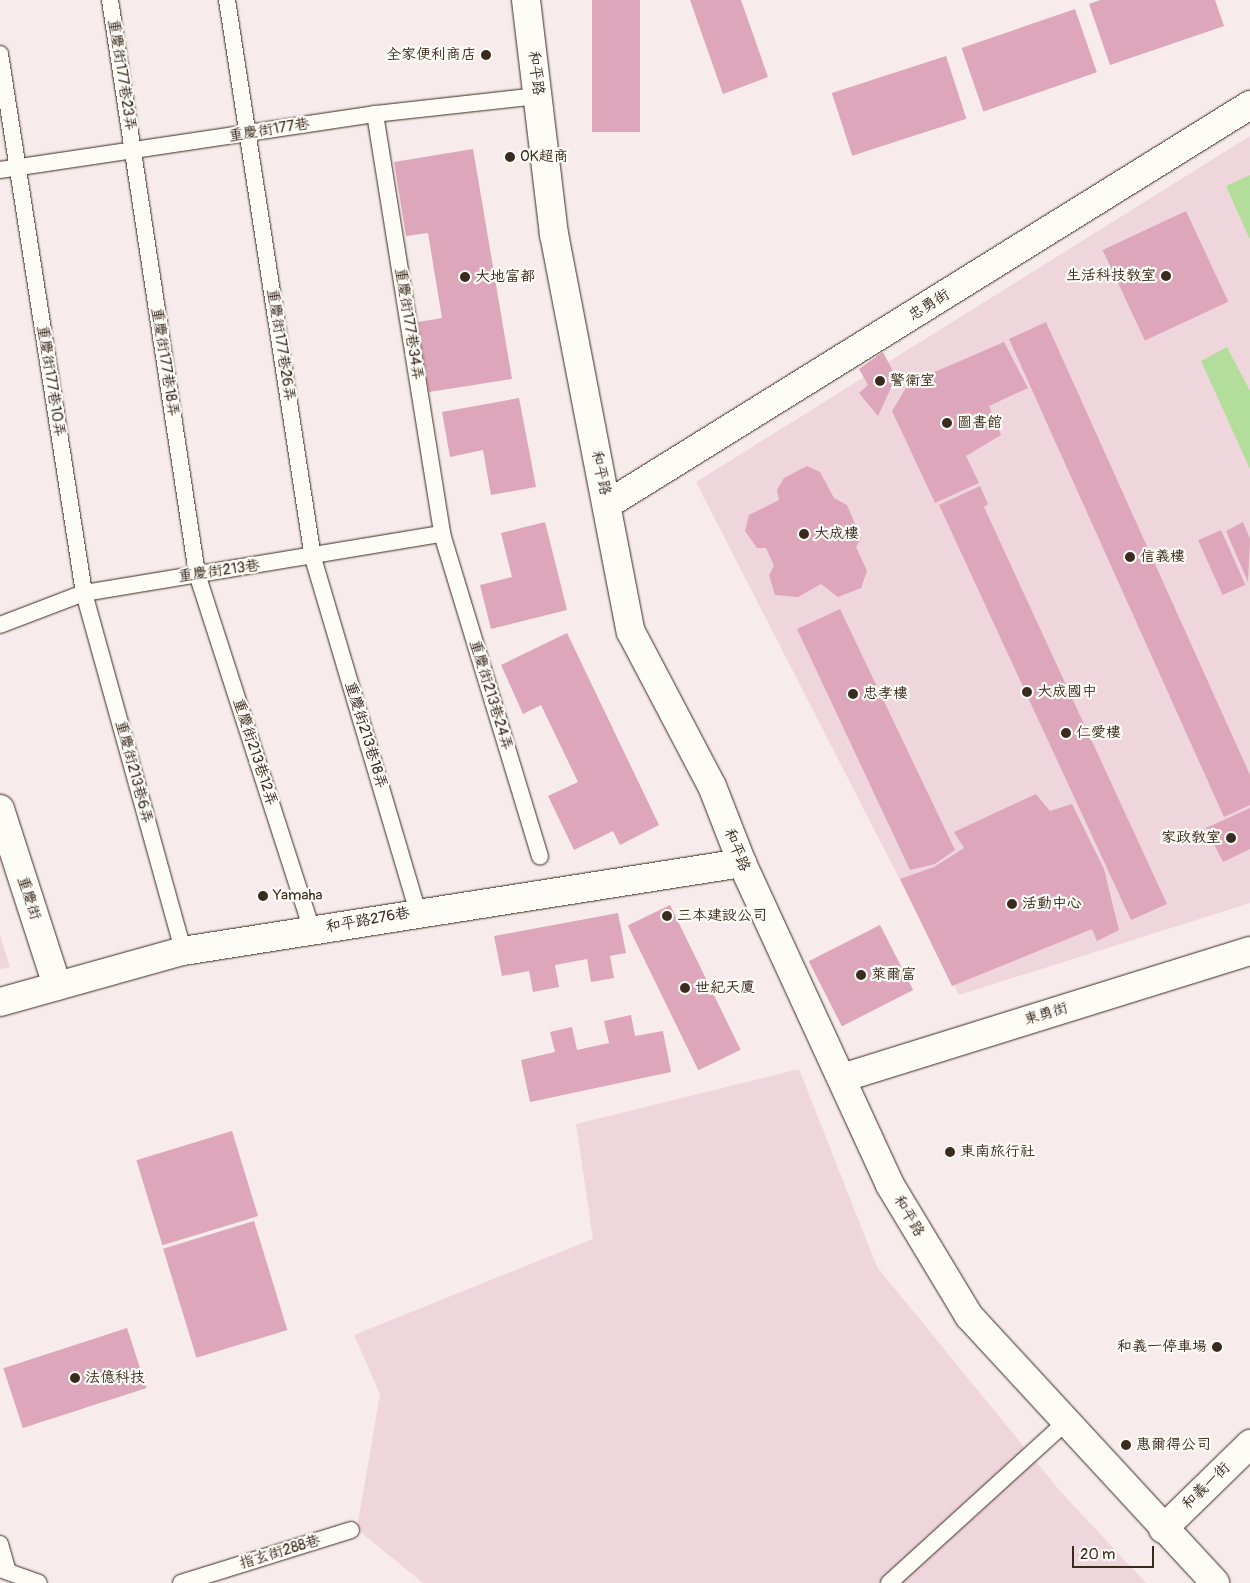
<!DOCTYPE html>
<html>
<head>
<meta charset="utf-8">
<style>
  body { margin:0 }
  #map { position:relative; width:1250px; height:1583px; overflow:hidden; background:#f7ebeb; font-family:Pangolin,"LXGW WenKai TC",sans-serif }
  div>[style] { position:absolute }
  .built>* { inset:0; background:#efd6dd }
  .green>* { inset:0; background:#b2dd9a }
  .building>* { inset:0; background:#dda6bb; transform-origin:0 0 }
  .roads { filter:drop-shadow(0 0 1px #3b2a1e) drop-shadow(0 0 1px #3b2a1e) }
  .service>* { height:16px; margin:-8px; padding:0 8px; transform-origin:8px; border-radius:8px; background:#fdfcf7 }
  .minor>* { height:28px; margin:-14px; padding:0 14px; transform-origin:14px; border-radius:14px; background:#fdfcf7 }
  .tertiary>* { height:28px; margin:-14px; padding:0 14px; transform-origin:14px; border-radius:14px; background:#fdfcf7 }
  .dots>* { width:14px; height:14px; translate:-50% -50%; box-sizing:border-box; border:2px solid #fdfcf7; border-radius:50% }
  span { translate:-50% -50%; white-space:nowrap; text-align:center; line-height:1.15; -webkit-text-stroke:4.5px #fdfcf7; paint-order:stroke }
  .poi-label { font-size:15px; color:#3b2a1e }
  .right { translate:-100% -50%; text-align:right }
  .left { translate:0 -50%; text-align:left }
  .street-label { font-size:15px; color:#3b2a1e }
  .scale { position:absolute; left:1072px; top:1546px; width:82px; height:22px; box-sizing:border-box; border:2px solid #3b2a1e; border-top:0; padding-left:6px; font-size:15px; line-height:18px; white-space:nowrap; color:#3b2a1e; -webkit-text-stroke:4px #fdfcf7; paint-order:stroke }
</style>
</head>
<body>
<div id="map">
  <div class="built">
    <div style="clip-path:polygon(1250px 136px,1250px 903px,959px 995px,696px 482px)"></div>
    <div style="clip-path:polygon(0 935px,10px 967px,0 969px)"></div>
    <div style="clip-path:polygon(799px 1069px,877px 1267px,1060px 1491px,1146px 1583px,423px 1583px,357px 1529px,380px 1394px,354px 1335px,593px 1239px,576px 1124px)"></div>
  </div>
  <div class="green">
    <div style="clip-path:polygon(1250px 175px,1250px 240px,1226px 186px)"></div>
    <div style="clip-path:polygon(1227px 347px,1250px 391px,1250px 469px,1201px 361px)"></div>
  </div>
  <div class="building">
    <div style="left:592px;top:0;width:48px;height:132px"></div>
    <div style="clip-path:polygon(690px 0,741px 0,768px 77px,723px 94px)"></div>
    <div style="clip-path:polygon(1100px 0,1215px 0,1224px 26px,1110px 65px,1089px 4px)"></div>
    <div style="left:1075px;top:9px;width:67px;height:120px;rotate:71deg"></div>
    <div style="left:946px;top:56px;width:66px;height:120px;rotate:72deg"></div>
    <div style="clip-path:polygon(473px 149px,512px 379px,429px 392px,418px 322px,442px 318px,428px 233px,406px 236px,394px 162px)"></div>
    <div style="left:1186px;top:211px;width:100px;height:92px;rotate:65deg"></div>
    <div style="clip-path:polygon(1046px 322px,1250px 775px,1250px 805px,1224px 817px,1009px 339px)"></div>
    <div style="clip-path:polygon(1004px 342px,1028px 388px,989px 406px,1001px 435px,966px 456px,979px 483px,935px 503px,892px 411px,909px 383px)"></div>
    <div style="clip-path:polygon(883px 352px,896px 377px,878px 416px,859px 393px,868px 385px,859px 369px)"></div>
    <div style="clip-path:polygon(519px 398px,536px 487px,491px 495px,483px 450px,450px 457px,442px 412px)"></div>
    <div style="clip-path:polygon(807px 466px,820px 472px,834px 498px,847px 505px,861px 538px,856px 547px,867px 571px,861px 588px,838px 597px,821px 584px,798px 597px,775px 595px,769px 575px,774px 566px,766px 548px,757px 548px,745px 531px,749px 515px,779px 500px,777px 490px,784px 478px)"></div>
    <div style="clip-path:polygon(980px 486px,988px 504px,984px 507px,1167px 904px,1131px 920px,939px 505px)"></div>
    <div style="clip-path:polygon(545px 522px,567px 610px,491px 629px,480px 585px,512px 577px,501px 533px)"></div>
    <div style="clip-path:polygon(1243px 522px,1250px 539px,1248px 582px,1226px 531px)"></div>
    <div style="left:1221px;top:530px;width:60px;height:25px;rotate:66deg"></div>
    <div style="clip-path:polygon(840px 609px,955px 850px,935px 864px,910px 870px,797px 629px)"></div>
    <div style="clip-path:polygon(567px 633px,659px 825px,620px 845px,613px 831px,574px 850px,548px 796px,578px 782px,541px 705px,523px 714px,501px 665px)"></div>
    <div style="clip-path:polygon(1036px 794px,1050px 811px,1072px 804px,1104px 869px,1119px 930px,1097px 941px,1092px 929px,952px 986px,900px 879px,934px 867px,964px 848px,954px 832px)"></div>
    <div style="clip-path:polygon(1250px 808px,1250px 849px,1223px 862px,1206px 828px)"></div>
    <div style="left:670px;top:905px;width:161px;height:47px;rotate:64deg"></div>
    <div style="clip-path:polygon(618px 913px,626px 953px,610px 956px,614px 978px,591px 982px,587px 959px,555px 965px,559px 987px,533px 992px,529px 971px,502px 976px,494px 936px)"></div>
    <div style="left:880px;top:925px;width:73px;height:80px;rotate:63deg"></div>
    <div style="clip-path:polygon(631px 1015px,635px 1036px,663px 1031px,671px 1072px,530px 1102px,521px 1060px,555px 1052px,550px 1032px,572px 1027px,577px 1050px,609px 1043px,604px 1021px)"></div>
    <div style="left:232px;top:1131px;width:89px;height:100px;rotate:73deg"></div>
    <div style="left:254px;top:1221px;width:114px;height:95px;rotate:73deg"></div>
    <div style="left:127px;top:1328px;width:63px;height:130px;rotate:72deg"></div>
  </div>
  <div class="roads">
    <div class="service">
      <div style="left:110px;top:0;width:581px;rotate:81.38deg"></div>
      <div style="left:197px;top:574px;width:373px;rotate:72.1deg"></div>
      <div style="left:227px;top:0;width:565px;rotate:81.24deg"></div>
      <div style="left:313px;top:558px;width:369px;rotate:73.5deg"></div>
      <div style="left:0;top:54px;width:546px;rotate:81.14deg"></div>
      <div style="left:84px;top:593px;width:371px;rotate:74.5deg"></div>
      <div style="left:375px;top:114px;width:425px;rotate:80.9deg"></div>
      <div style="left:442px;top:534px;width:337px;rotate:73.1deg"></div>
      <div style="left:0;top:170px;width:379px;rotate:-8.5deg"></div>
      <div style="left:375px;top:114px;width:165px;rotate:-6.3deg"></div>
      <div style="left:0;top:625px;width:90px;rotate:-20.9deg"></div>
      <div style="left:84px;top:593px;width:363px;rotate:-9.4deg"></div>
      <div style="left:0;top:1544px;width:29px;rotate:74deg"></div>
      <div style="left:0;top:1569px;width:41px;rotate:19.7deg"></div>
      <div style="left:181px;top:1583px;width:178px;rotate:-17.3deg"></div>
      <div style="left:889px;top:1583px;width:239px;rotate:-42.3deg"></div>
    </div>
    <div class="minor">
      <div style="left:608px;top:504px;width:756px;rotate:-31.86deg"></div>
      <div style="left:0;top:809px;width:186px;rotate:72.1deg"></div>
      <div style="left:1163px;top:1529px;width:122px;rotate:-44.3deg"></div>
    </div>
    <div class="tertiary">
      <div style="left:526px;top:0;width:236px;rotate:83.2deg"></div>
      <div style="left:554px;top:234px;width:405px;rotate:79.1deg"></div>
      <div style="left:631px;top:632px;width:174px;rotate:62.3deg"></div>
      <div style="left:712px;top:786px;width:83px;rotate:68.7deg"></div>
      <div style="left:742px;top:863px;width:354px;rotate:65.3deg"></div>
      <div style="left:890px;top:1185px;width:153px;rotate:58.9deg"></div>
      <div style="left:969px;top:1316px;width:363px;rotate:47.3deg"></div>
      <div style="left:0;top:1002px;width:190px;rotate:-15.6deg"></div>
      <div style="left:183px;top:951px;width:566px;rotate:-8.95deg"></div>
      <div style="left:842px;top:1078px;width:427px;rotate:-17.3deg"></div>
    </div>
  </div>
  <div class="dots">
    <div style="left:486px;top:55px;background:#3b2a1e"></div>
    <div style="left:510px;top:157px;background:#3b2a1e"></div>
    <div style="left:1166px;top:276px;background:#3b2a1e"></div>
    <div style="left:465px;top:277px;background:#3b2a1e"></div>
    <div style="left:880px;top:381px;background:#3b2a1e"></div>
    <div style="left:947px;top:423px;background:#3b2a1e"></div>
    <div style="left:804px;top:534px;background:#3b2a1e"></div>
    <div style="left:1130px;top:557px;background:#3b2a1e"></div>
    <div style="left:1027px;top:692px;background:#3b2a1e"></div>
    <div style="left:853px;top:694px;background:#3b2a1e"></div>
    <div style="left:1066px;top:733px;background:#3b2a1e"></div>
    <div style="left:1231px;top:838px;background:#3b2a1e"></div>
    <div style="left:263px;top:896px;background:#3b2a1e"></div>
    <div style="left:1012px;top:904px;background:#3b2a1e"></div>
    <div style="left:667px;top:916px;background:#3b2a1e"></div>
    <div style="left:861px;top:975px;background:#3b2a1e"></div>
    <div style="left:685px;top:988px;background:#3b2a1e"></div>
    <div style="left:950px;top:1152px;background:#3b2a1e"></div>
    <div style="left:1217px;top:1347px;background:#3b2a1e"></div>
    <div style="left:75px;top:1378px;background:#3b2a1e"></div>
    <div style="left:1126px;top:1445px;background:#3b2a1e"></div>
  </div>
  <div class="poi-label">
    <span class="right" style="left:476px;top:55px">全家便利商店</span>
    <span class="left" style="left:520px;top:157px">OK超商</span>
    <span class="right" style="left:1156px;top:276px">生活科技教室</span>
    <span class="left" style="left:475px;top:277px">大地富都</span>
    <span class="left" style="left:890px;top:381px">警衛室</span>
    <span class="left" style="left:957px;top:423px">圖書館</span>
    <span class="left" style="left:814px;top:534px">大成樓</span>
    <span class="left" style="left:1140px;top:557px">信義樓</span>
    <span class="left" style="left:1037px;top:692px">大成國中</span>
    <span class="left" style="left:863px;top:694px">忠孝樓</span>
    <span class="left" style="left:1076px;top:733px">仁愛樓</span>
    <span class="right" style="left:1221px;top:838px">家政教室</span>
    <span class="left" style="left:273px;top:896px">Yamaha</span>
    <span class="left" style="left:1022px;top:904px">活動中心</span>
    <span class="left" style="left:677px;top:916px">三本建設公司</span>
    <span class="left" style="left:871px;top:975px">萊爾富</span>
    <span class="left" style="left:695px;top:988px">世紀天廈</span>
    <span class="left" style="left:960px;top:1152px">東南旅行社</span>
    <span class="right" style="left:1207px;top:1347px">和義一停車場</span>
    <span class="left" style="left:85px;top:1378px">法億科技</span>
    <span class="left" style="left:1136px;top:1445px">惠爾得公司</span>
  </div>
  <div class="street-label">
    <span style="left:536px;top:73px;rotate:83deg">和平路</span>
    <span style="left:122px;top:75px;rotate:81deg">重慶街177巷23弄</span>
    <span style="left:269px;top:130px;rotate:-9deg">重慶街177巷</span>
    <span style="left:929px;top:305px;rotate:-32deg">忠勇街</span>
    <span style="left:409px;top:324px;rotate:81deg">重慶街177巷34弄</span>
    <span style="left:281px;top:345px;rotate:81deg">重慶街177巷26弄</span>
    <span style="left:165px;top:362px;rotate:81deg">重慶街177巷18弄</span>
    <span style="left:51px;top:381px;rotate:81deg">重慶街177巷10弄</span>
    <span style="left:601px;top:473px;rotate:78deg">和平路</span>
    <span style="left:219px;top:571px;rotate:-8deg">重慶街213巷</span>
    <span style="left:491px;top:695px;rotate:73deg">重慶街213巷24弄</span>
    <span style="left:366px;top:735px;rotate:73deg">重慶街213巷18弄</span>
    <span style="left:255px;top:752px;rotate:72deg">重慶街213巷12弄</span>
    <span style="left:134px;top:772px;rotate:75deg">重慶街213巷6弄</span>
    <span style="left:737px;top:850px;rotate:68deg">和平路</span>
    <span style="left:29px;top:898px;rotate:72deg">重慶街</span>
    <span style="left:368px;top:920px;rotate:-10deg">和平路276巷</span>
    <span style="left:1046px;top:1014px;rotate:-17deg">東勇街</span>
    <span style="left:909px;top:1216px;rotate:59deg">和平路</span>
    <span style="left:1206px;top:1486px;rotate:-44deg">和義一街</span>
    <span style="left:280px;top:1552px;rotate:-17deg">指玄街288巷</span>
  </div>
  <div class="scale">20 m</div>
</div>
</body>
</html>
